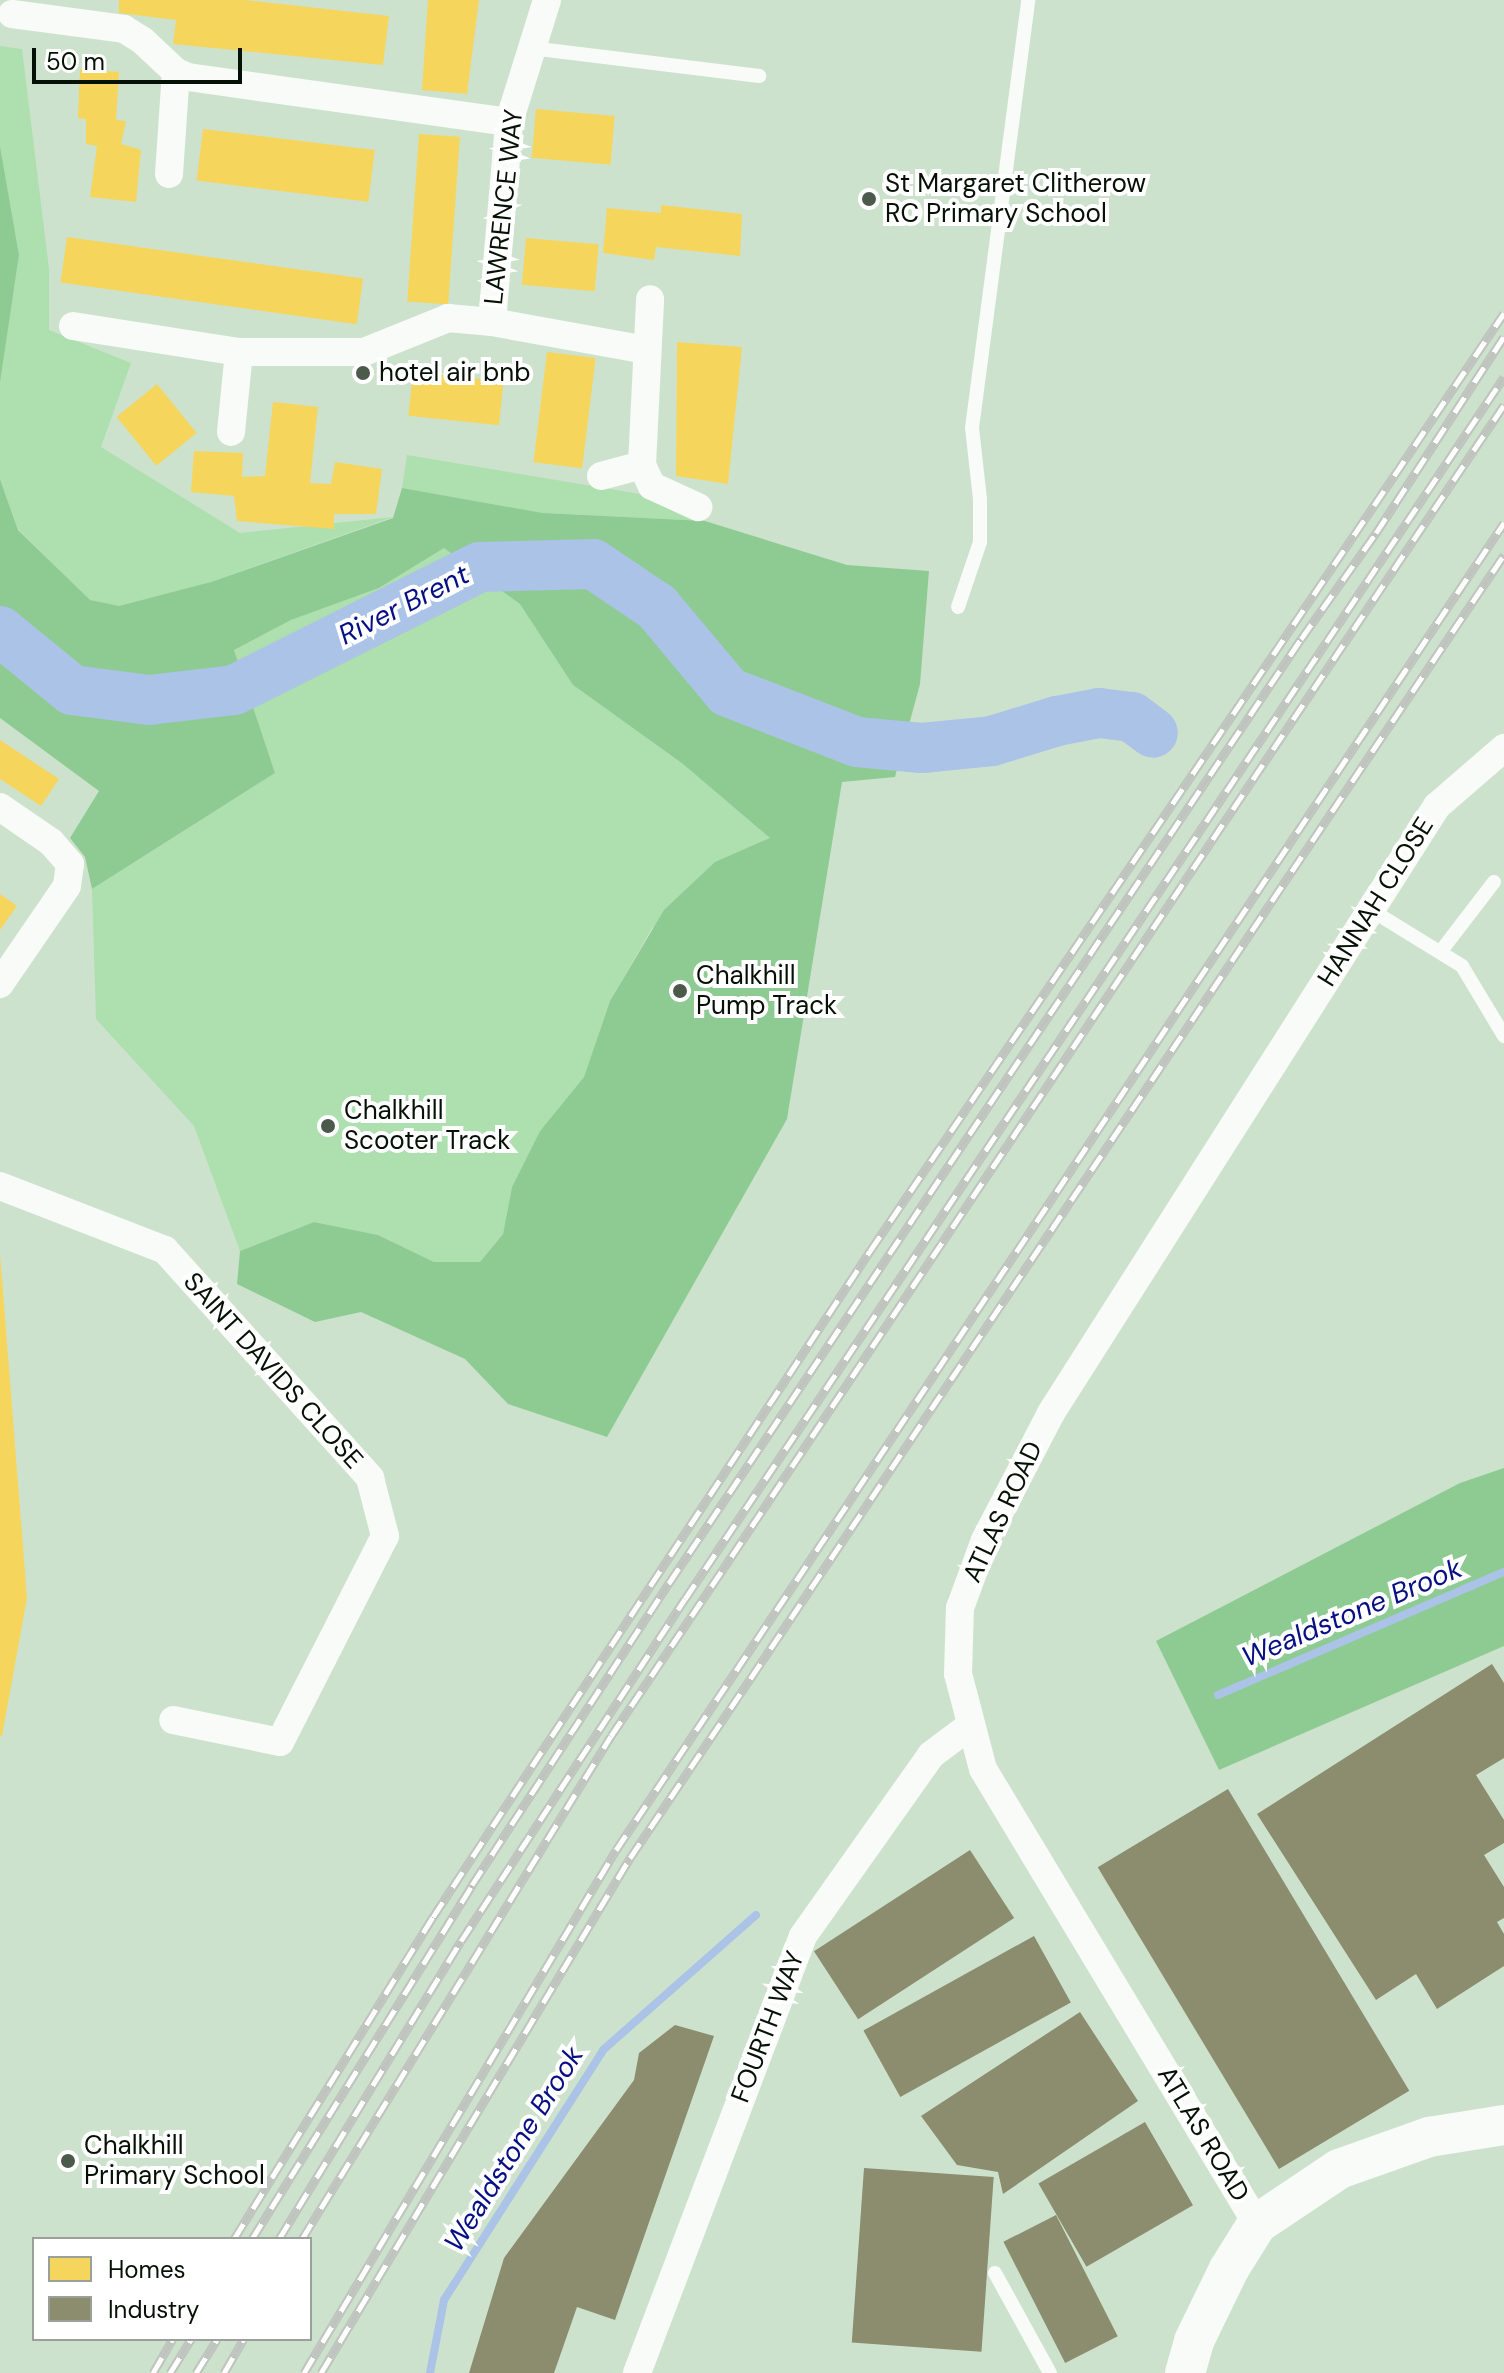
<!DOCTYPE html>
<html>
<head>
<meta charset="utf-8">
<style>
  body { margin:0 }
  #map { position:relative; width:1504px; height:2373px; overflow:hidden; background:#cde2cd; font-family:"DM Sans",sans-serif }
  div>[style] { position:absolute }
  .green>* { inset:0; background:#addfaf }
  .forest>* { inset:0; background:#8ecb93 }
  .homes>* { inset:0; background:#f6d55c; transform-origin:0 0 }
  .industry>* { inset:0; background:#8c8c6e; transform-origin:0 0 }
  .stream>* { height:8px; margin:-4px; padding:0 4px; transform-origin:4px; border-radius:4px; background:#aac3e6 }
  .river>* { height:50px; margin:-25px; padding:0 25px; transform-origin:25px; border-radius:25px; background:#aac3e6 }
  .lane>* { height:14px; margin:-7px; padding:0 7px; transform-origin:7px; border-radius:7px; background:#f8fbf8 }
  .street>* { height:28px; margin:-14px; padding:0 14px; transform-origin:14px; border-radius:14px; background:#f8fbf8 }
  .secondary>* { height:40px; margin:-20px; padding:0 20px; transform-origin:20px; border-radius:20px; background:#f8fbf8 }
  .rail>* { height:9px; margin-top:-4.5px; transform-origin:0; background:repeating-linear-gradient(90deg,#fff 0 18px,#bfc4bf 0 36px); box-sizing:border-box; border-block:2px solid #bfc4bf }
  .dots>* { width:22px; height:22px; translate:-50% -50%; box-sizing:border-box; border:4px solid #fff; border-radius:50% }
  span { translate:-50% -50%; white-space:nowrap; text-align:center; line-height:1.15; -webkit-text-stroke:8px #fff; paint-order:stroke }
  .poi-label { font-size:26px; color:#051105 }
  .left { translate:0 -50%; text-align:left }
  .street-label { font-size:26px; color:#051105 }
  .water-label { font-size:28px; color:#060f83; font-style:italic }
  .legend { position:absolute; left:32px; top:2237px; width:280px; height:104px; box-sizing:border-box; background:#fff; border:2px solid #9ba09b; margin:0; padding:10px 14px; list-style:none; font-size:24px; color:#051105 }
  .legend li { display:flex; align-items:center; gap:16px; height:40px }
  .legend b { width:40px; border:2px solid #9ba09b }
  .scale { position:absolute; left:32px; top:48px; width:210px; height:36px; box-sizing:border-box; border:4px solid #051105; border-top:0; padding-left:10px; font-size:24px; line-height:28px; white-space:nowrap; color:#051105; -webkit-text-stroke:6px #fff; paint-order:stroke }
</style>
</head>
<body>
<div id="map">
  <div class="green">
    <div style="clip-path:polygon(0 46px,22px 49px,49px 269px,49px 330px,131px 363px,101px 447px,240px 533px,393px 517px,205px 584px,119px 606px,90px 601px,18px 529px,0 479px,0 383px,19px 255px,0 146px)"></div>
    <div style="clip-path:polygon(407px 455px,682px 501px,705px 521px,543px 513px,402px 488px)"></div>
    <div style="clip-path:polygon(444px 548px,520px 603px,573px 685px,683px 764px,771px 839px,652px 928px,610px 1001px,584px 1077px,540px 1131px,512px 1187px,503px 1234px,480px 1262px,434px 1262px,378px 1235px,314px 1222px,240px 1251px,194px 1126px,96px 1019px,92px 889px,275px 773px,234px 650px,291px 620px,379px 588px)"></div>
  </div>
  <div class="forest">
    <div style="clip-path:polygon(0 146px,19px 255px,0 383px)"></div>
    <div style="clip-path:polygon(0 479px,18px 530px,90px 600px,119px 606px,211px 582px,393px 518px,402px 488px,543px 513px,705px 521px,847px 565px,929px 571px,920px 684px,895px 777px,842px 782px,787px 1119px,607px 1437px,508px 1404px,465px 1359px,361px 1312px,315px 1322px,237px 1284px,240px 1251px,314px 1222px,378px 1235px,434px 1262px,480px 1262px,503px 1234px,512px 1187px,540px 1131px,584px 1077px,610px 1001px,664px 910px,715px 862px,770px 838px,683px 764px,573px 685px,520px 604px,444px 548px,379px 588px,291px 620px,234px 650px,275px 773px,92px 889px,85px 857px,70px 838px,99px 791px,0 718px)"></div>
    <div style="clip-path:polygon(1504px 1468px,1504px 1646px,1219px 1770px,1156px 1641px,1460px 1483px)"></div>
  </div>
  <div class="homes">
    <div style="clip-path:polygon(119px 0,245px 0,389px 16px,383px 65px,173px 44px,176px 20px,119px 13px)"></div>
    <div style="clip-path:polygon(428px 0,479px 0,467px 94px,422px 90px)"></div>
    <div style="clip-path:polygon(80px 69px,119px 72px,116px 120px,126px 121px,121px 144px,141px 150px,136px 202px,90px 197px,97px 146px,86px 144px,86px 119px,78px 118px)"></div>
    <div style="left:536px;top:109px;width:79px;height:49px;rotate:5deg"></div>
    <div style="left:203px;top:129px;width:173px;height:52px;rotate:7deg"></div>
    <div style="left:419px;top:134px;width:41px;height:168px;rotate:4deg"></div>
    <div style="clip-path:polygon(661px 205px,742px 214px,740px 256px,656px 247px,654px 260px,603px 253px,607px 208px,661px 213px)"></div>
    <div style="left:67px;top:237px;width:299px;height:46px;rotate:8deg"></div>
    <div style="left:526px;top:238px;width:73px;height:47px;rotate:5deg"></div>
    <div style="clip-path:polygon(677px 342px,742px 347px,728px 484px,676px 476px)"></div>
    <div style="left:547px;top:352px;width:49px;height:111px;rotate:7deg"></div>
    <div style="left:413px;top:372px;width:91px;height:44px;rotate:6deg"></div>
    <div style="left:157px;top:384px;width:63px;height:52px;rotate:51deg"></div>
    <div style="clip-path:polygon(273px 402px,318px 407px,310px 483px,331px 484px,335px 462px,382px 469px,376px 514px,334px 514px,334px 529px,237px 521px,234px 496px,191px 492px,194px 451px,243px 453px,242px 477px,265px 476px)"></div>
    <div style="clip-path:polygon(0 740px,59px 779px,41px 806px,0 779px)"></div>
    <div style="clip-path:polygon(0 894px,17px 906px,0 930px)"></div>
    <div style="clip-path:polygon(0 1254px,27px 1598px,2px 1736px,0 1736px)"></div>
  </div>
  <div class="industry">
    <div style="clip-path:polygon(1492px 1664px,1504px 1683px,1504px 1758px,1476px 1775px,1504px 1820px,1504px 1843px,1484px 1855px,1504px 1887px,1504px 1918px,1497px 1922px,1504px 1934px,1504px 1966px,1437px 2009px,1416px 1974px,1376px 2000px,1257px 1814px)"></div>
    <div style="left:1228px;top:1789px;width:352px;height:152px;rotate:59deg"></div>
    <div style="left:970px;top:1850px;width:81px;height:186px;rotate:57deg"></div>
    <div style="left:1034px;top:1936px;width:76px;height:195px;rotate:61deg"></div>
    <div style="clip-path:polygon(1080px 2012px,1138px 2101px,1003px 2194px,998px 2172px,957px 2165px,921px 2116px)"></div>
    <div style="clip-path:polygon(675px 2025px,714px 2036px,615px 2320px,577px 2307px,554px 2373px,469px 2373px,504px 2258px,634px 2080px,639px 2053px)"></div>
    <div style="left:1145px;top:2122px;width:96px;height:123px;rotate:60deg"></div>
    <div style="left:864px;top:2168px;width:130px;height:175px;rotate:4deg"></div>
    <div style="left:1056px;top:2215px;width:136px;height:59px;rotate:63deg"></div>
  </div>
  <div class="stream">
    <div style="left:1218px;top:1695px;width:311px;rotate:-23.3deg"></div>
    <div style="left:430px;top:2373px;width:74px;rotate:-79.1deg"></div>
    <div style="left:444px;top:2300px;width:296px;rotate:-57.5deg"></div>
    <div style="left:603px;top:2050px;width:204px;rotate:-41.4deg"></div>
  </div>
  <div class="river">
    <div style="left:0;top:631px;width:93px;rotate:39.3deg"></div>
    <div style="left:72px;top:690px;width:78px;rotate:7.4deg"></div>
    <div style="left:149px;top:700px;width:86px;rotate:-6.7deg"></div>
    <div style="left:234px;top:690px;width:275px;rotate:-26.6deg"></div>
    <div style="left:480px;top:567px;width:113px;rotate:-1.5deg"></div>
    <div style="left:593px;top:564px;width:77px;rotate:33.9deg"></div>
    <div style="left:657px;top:607px;width:111px;rotate:50.1deg"></div>
    <div style="left:728px;top:692px;width:138px;rotate:21.2deg"></div>
    <div style="left:857px;top:742px;width:65px;rotate:5.3deg"></div>
    <div style="left:922px;top:748px;width:70px;rotate:-5.7deg"></div>
    <div style="left:992px;top:741px;width:68px;rotate:-17.1deg"></div>
    <div style="left:1057px;top:721px;width:43px;rotate:-10.8deg"></div>
    <div style="left:1099px;top:713px;width:33px;rotate:7deg"></div>
    <div style="left:1132px;top:717px;width:26px;rotate:37deg"></div>
  </div>
  <div class="lane">
    <div style="left:531px;top:48px;width:230px;rotate:7deg"></div>
    <div style="left:958px;top:607px;width:69px;rotate:-71.3deg"></div>
    <div style="left:980px;top:542px;width:43px;rotate:-90deg"></div>
    <div style="left:980px;top:499px;width:71px;rotate:-96.4deg"></div>
    <div style="left:972px;top:428px;width:432px;rotate:-82.5deg"></div>
    <div style="left:1371px;top:910px;width:107px;rotate:31.6deg"></div>
    <div style="left:1462px;top:966px;width:82px;rotate:59deg"></div>
    <div style="left:1441px;top:951px;width:87px;rotate:-52.5deg"></div>
    <div style="left:995px;top:2273px;width:114px;rotate:61.2deg"></div>
  </div>
  <div class="street">
    <div style="left:12px;top:14px;width:113px;rotate:7.6deg"></div>
    <div style="left:124px;top:29px;width:22px;rotate:32deg"></div>
    <div style="left:143px;top:41px;width:45px;rotate:43.2deg"></div>
    <div style="left:176px;top:72px;width:13px;rotate:23deg"></div>
    <div style="left:188px;top:77px;width:324px;rotate:8deg"></div>
    <div style="left:169px;top:174px;width:102px;rotate:-86.1deg"></div>
    <div style="left:492px;top:322px;width:201px;rotate:-85.1deg"></div>
    <div style="left:509px;top:122px;width:128px;rotate:-72.7deg"></div>
    <div style="left:73px;top:326px;width:168px;rotate:8.9deg"></div>
    <div style="left:239px;top:352px;width:125px"></div>
    <div style="left:364px;top:352px;width:91px;rotate:-22deg"></div>
    <div style="left:448px;top:318px;width:44px;rotate:5.2deg"></div>
    <div style="left:492px;top:322px;width:157px;rotate:10.3deg"></div>
    <div style="left:231px;top:432px;width:80px;rotate:-84.3deg"></div>
    <div style="left:642px;top:465px;width:23px;rotate:65deg"></div>
    <div style="left:652px;top:486px;width:51px;rotate:24.5deg"></div>
    <div style="left:601px;top:476px;width:42px;rotate:-15deg"></div>
    <div style="left:642px;top:465px;width:166px;rotate:-87.2deg"></div>
    <div style="left:0;top:807px;width:62px;rotate:34.5deg"></div>
    <div style="left:51px;top:842px;width:29px;rotate:49deg"></div>
    <div style="left:70px;top:864px;width:22px;rotate:98deg"></div>
    <div style="left:67px;top:886px;width:119px;rotate:124.4deg"></div>
    <div style="left:0;top:1186px;width:177px;rotate:21.2deg"></div>
    <div style="left:165px;top:1250px;width:307px;rotate:48deg"></div>
    <div style="left:370px;top:1478px;width:60px;rotate:75.5deg"></div>
    <div style="left:385px;top:1536px;width:231px;rotate:117deg"></div>
    <div style="left:280px;top:1742px;width:109px;rotate:-168.4deg"></div>
    <div style="left:1257px;top:2224px;width:531px;rotate:-121.06deg"></div>
    <div style="left:983px;top:1769px;width:98px;rotate:-104.7deg"></div>
    <div style="left:958px;top:1674px;width:66px;rotate:-88.3deg"></div>
    <div style="left:960px;top:1608px;width:72px;rotate:-69.8deg"></div>
    <div style="left:985px;top:1540px;width:143px;rotate:-62.5deg"></div>
    <div style="left:1051px;top:1413px;width:719px;rotate:-57.55deg"></div>
    <div style="left:1437px;top:806px;width:89px;rotate:-40.9deg"></div>
    <div style="left:637px;top:2373px;width:467px;rotate:-69.2deg"></div>
    <div style="left:803px;top:1936px;width:222px;rotate:-54.7deg"></div>
    <div style="left:931px;top:1755px;width:50px;rotate:-36.9deg"></div>
  </div>
  <div class="secondary">
    <div style="left:1185px;top:2373px;width:33px;rotate:-74deg"></div>
    <div style="left:1194px;top:2341px;width:80px;rotate:-64.1deg"></div>
    <div style="left:1229px;top:2269px;width:53px;rotate:-58.1deg"></div>
    <div style="left:1257px;top:2224px;width:99px;rotate:-33.9deg"></div>
    <div style="left:1339px;top:2169px;width:96px;rotate:-19.6deg"></div>
    <div style="left:1429px;top:2137px;width:76px;rotate:-9.1deg"></div>
  </div>
  <div class="rail">
    <div style="left:234px;top:2239px;width:379px;rotate:-58.3deg"></div>
    <div style="left:433px;top:1917px;width:797px;rotate:-56.73deg"></div>
    <div style="left:870px;top:1251px;width:1132px;rotate:-55.94deg"></div>
    <div style="left:252px;top:2239px;width:417px;rotate:-58.1deg"></div>
    <div style="left:472px;top:1885px;width:361px;rotate:-56.9deg"></div>
    <div style="left:669px;top:1583px;width:1136px;rotate:-56.2deg"></div>
    <div style="left:1301px;top:639px;width:130px;rotate:-54.7deg"></div>
    <div style="left:1376px;top:533px;width:234px;rotate:-56.9deg"></div>
    <div style="left:279px;top:2239px;width:349px;rotate:-58.6deg"></div>
    <div style="left:461px;top:1941px;width:409px;rotate:-56.8deg"></div>
    <div style="left:685px;top:1599px;width:1471px;rotate:-56.17deg"></div>
    <div style="left:302px;top:2239px;width:590px;rotate:-58.44deg"></div>
    <div style="left:611px;top:1736px;width:1603px;rotate:-56.14deg"></div>
    <div style="left:153px;top:2373px;width:39px;rotate:-60deg"></div>
    <div style="left:170px;top:2373px;width:40px;rotate:-58deg"></div>
    <div style="left:196px;top:2373px;width:40px;rotate:-58deg"></div>
    <div style="left:224px;top:2373px;width:39px;rotate:-60deg"></div>
    <div style="left:304px;top:2373px;width:609px;rotate:-59.18deg"></div>
    <div style="left:616px;top:1850px;width:1597px;rotate:-56.21deg"></div>
    <div style="left:321px;top:2373px;width:601px;rotate:-59.04deg"></div>
    <div style="left:630px;top:1858px;width:1569px;rotate:-56.15deg"></div>
  </div>
  <div class="dots">
    <div style="left:869px;top:199px;background:#4b5a4b"></div>
    <div style="left:363px;top:373px;background:#4b5a4b"></div>
    <div style="left:680px;top:991px;background:#4b5a4b"></div>
    <div style="left:328px;top:1126px;background:#4b5a4b"></div>
    <div style="left:68px;top:2161px;background:#4b5a4b"></div>
  </div>
  <div class="poi-label">
    <span class="left" style="left:885px;top:199px">St Margaret Clitherow<br>RC Primary School</span>
    <span class="left" style="left:379px;top:373px">hotel air bnb</span>
    <span class="left" style="left:696px;top:991px">Chalkhill<br>Pump Track</span>
    <span class="left" style="left:344px;top:1126px">Chalkhill<br>Scooter Track</span>
    <span class="left" style="left:84px;top:2161px">Chalkhill<br>Primary School</span>
  </div>
  <div class="street-label">
    <span style="left:504px;top:207px;rotate:-84deg">LAWRENCE WAY</span>
    <span style="left:1376px;top:902px;rotate:-58deg">HANNAH CLOSE</span>
    <span style="left:273px;top:1371px;rotate:48deg">SAINT DAVIDS CLOSE</span>
    <span style="left:1003px;top:1512px;rotate:-65deg">ATLAS ROAD</span>
    <span style="left:768px;top:2027px;rotate:-69deg">FOURTH WAY</span>
    <span style="left:1203px;top:2134px;rotate:59deg">ATLAS ROAD</span>
  </div>
  <div class="water-label">
    <span style="left:404px;top:605px;rotate:-27deg">River Brent</span>
    <span style="left:1352px;top:1613px;rotate:-23deg">Wealdstone Brook</span>
    <span style="left:514px;top:2149px;rotate:-58deg">Wealdstone Brook</span>
  </div>
  <ul class="legend">
  <li><b style="height:22px;background:#f6d55c"></b>Homes</li>
  <li><b style="height:22px;background:#8c8c6e"></b>Industry</li>
  </ul>
  <div class="scale">50 m</div>
</div>
</body>
</html>
